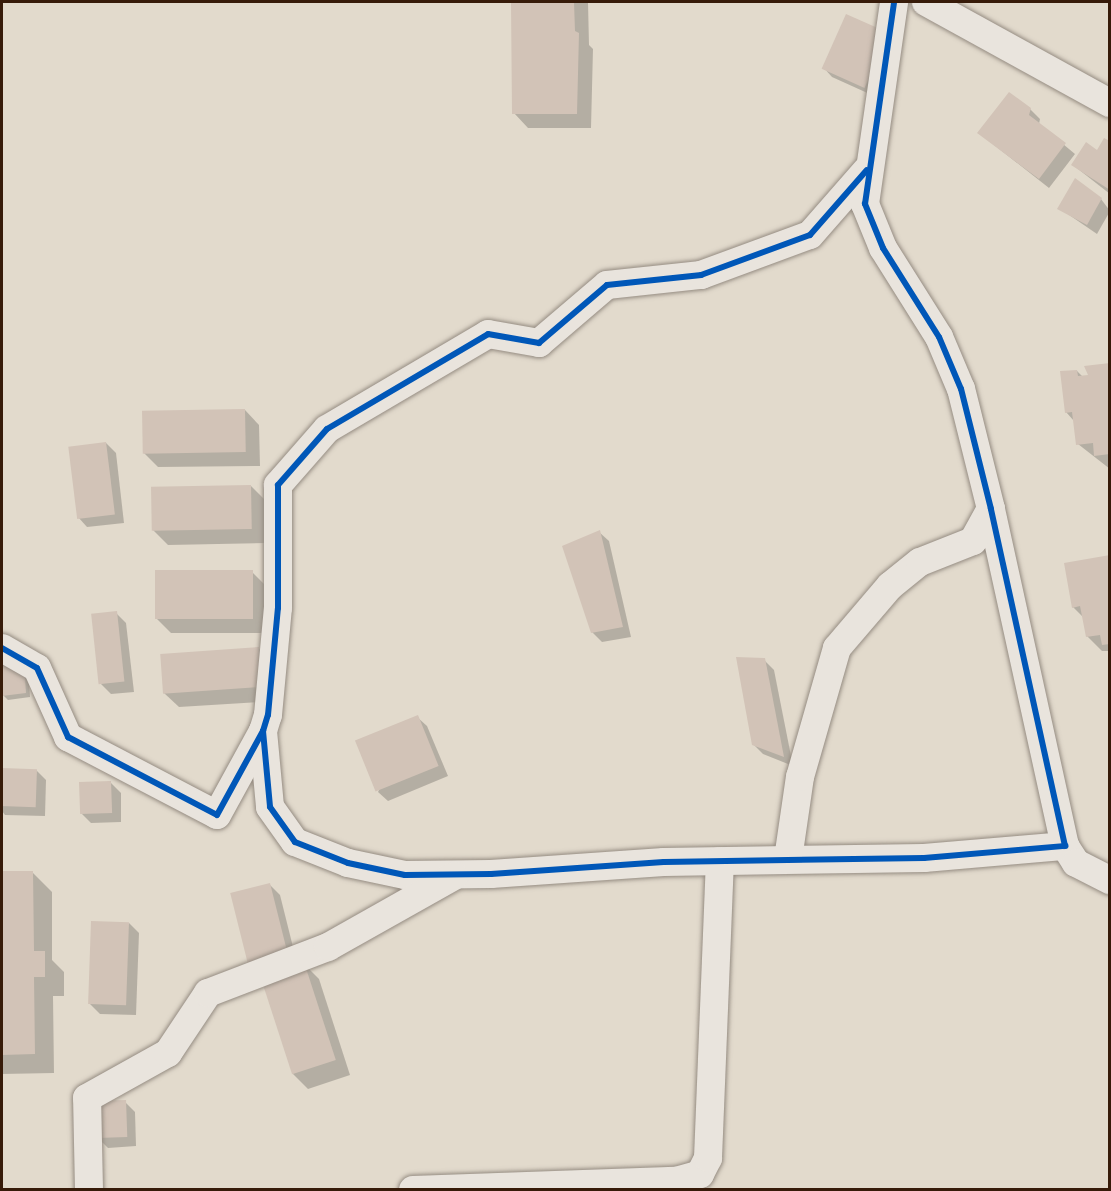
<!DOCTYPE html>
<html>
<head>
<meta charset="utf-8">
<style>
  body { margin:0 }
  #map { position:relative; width:1111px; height:1191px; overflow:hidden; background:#e2dacc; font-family:"EB Garamond",serif }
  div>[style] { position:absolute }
  .shadow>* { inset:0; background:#0003 }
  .building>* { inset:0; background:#d2c3b7; transform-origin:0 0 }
  .roads { filter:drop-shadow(0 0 2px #958c82) drop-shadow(0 0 2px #958c82) }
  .minor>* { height:28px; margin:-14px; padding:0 14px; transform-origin:14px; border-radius:14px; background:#e9e4dd }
  .cycleway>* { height:6px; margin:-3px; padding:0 3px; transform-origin:3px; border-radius:3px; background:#0057b8 }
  span { translate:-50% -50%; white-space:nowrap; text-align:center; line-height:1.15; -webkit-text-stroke:4.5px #f2e8d8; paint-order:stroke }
  .frame { position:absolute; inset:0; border:3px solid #371b09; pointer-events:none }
</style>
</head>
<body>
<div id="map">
  <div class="shadow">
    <div style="clip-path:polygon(513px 2px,588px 2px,589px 45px,593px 49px,591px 128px,528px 128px,514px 113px)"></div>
    <div style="clip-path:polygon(888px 35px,874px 96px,832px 77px,823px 67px)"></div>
    <div style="clip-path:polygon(1030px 109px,1040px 119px,1039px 124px,1075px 154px,1049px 188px,979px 133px)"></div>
    <div style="clip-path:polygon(1110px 143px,1110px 194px,1073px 165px)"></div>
    <div style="clip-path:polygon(1101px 199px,1110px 211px,1097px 234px,1059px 208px)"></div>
    <div style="clip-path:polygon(1110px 365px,1110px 469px,1078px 444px,1074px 421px,1066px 412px,1077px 371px,1083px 377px,1090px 376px)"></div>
    <div style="clip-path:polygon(245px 410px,259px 425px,260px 466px,158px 467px,144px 453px)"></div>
    <div style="clip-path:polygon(106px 443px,116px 453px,124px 523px,87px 527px,78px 517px)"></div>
    <div style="clip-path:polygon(251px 486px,266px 501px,266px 543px,168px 545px,153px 530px)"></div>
    <div style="clip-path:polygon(599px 532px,609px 541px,631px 637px,602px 642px,592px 632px)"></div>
    <div style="clip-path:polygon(1110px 557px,1110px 651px,1102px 651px,1087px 636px,1083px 617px,1073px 607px)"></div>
    <div style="clip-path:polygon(252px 572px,267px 587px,267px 633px,171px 633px,156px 618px)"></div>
    <div style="clip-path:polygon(116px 613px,126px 623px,134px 692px,111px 694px,101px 684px)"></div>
    <div style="clip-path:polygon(258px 648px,273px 663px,276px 701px,179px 707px,164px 693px)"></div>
    <div style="clip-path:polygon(764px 660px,774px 670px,793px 766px,763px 754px,753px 744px)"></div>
    <div style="clip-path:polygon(24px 663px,28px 668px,30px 697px,8px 700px,3px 695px,2px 665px)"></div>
    <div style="clip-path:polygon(417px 717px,427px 726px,448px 776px,388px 801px,378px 792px)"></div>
    <div style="clip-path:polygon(2px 770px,36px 770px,46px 780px,45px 816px,5px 815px,2px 811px)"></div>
    <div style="clip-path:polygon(111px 783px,121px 793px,121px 822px,91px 823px,81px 813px)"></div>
    <div style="clip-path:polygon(32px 872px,52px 892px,52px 960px,64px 972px,64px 996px,53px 996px,54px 1073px,2px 1074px,2px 873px)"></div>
    <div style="clip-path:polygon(270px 885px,280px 895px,297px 963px,260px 972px)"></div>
    <div style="clip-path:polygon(129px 923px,139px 933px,136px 1015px,100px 1014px,90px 1004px)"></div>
    <div style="clip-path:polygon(304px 964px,319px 979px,350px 1075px,308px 1089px,293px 1074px)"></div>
    <div style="clip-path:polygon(125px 1102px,135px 1112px,136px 1146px,108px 1148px,98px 1138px)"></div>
  </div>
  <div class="building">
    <div style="clip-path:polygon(511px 2px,574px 2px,575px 31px,579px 33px,577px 114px,512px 114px)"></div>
    <div style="left:846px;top:14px;width:47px;height:60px;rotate:24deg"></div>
    <div style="clip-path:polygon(1009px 92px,1031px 108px,1029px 115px,1066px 143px,1039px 179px,977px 133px)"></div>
    <div style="clip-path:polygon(1104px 138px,1110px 141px,1110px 190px,1071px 165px,1086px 142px,1097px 150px)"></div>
    <div style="clip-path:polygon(1075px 178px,1102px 198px,1087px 225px,1057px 209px)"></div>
    <div style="clip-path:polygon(1110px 363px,1110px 454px,1094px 456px,1093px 443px,1076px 445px,1072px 412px,1065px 413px,1060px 371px,1077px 370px,1078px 376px,1088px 375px,1084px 366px)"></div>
    <div style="left:245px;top:409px;width:43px;height:103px;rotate:89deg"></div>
    <div style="left:106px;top:442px;width:73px;height:38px;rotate:83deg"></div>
    <div style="left:251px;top:485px;width:44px;height:100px;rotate:89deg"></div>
    <div style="clip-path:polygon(600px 530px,623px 627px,591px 633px,562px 546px)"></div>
    <div style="clip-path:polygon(1110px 555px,1110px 644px,1102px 645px,1100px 635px,1086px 637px,1080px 606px,1072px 608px,1064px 563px)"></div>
    <div style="left:155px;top:570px;width:98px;height:49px"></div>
    <div style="left:117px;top:611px;width:71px;height:26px;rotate:84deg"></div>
    <div style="left:259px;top:647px;width:40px;height:99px;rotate:86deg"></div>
    <div style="clip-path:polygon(736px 657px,765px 658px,784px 757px,752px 745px)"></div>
    <div style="clip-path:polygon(24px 662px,26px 693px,2px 696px,2px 663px)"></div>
    <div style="left:418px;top:715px;width:55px;height:68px;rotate:68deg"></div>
    <div style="left:2px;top:768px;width:35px;height:38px;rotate:2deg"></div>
    <div style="left:111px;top:781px;width:32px;height:32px;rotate:88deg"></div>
    <div style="clip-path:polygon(2px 871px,33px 871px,34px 951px,45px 951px,45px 977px,34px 977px,35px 1054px,2px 1055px)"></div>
    <div style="left:270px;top:883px;width:72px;height:41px;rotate:76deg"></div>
    <div style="left:91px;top:921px;width:38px;height:83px;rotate:2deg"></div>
    <div style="left:304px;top:962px;width:103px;height:46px;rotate:72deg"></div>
    <div style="left:126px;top:1100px;width:37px;height:30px;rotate:88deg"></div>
  </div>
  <div class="roads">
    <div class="minor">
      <div style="left:926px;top:2px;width:210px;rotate:28.8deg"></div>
      <div style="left:2px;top:648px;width:40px;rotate:29.7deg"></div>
      <div style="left:37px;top:668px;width:76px;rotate:65.8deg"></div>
      <div style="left:68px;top:737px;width:168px;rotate:27.6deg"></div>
      <div style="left:217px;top:815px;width:96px;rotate:-61.3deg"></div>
      <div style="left:263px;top:731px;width:17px;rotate:-73deg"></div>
      <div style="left:268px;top:715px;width:107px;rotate:-84.7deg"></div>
      <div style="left:278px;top:608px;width:123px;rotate:-90deg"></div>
      <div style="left:278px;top:485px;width:74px;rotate:-48.8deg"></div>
      <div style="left:327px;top:429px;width:187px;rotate:-30.5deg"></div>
      <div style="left:488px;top:334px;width:52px;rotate:10deg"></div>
      <div style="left:539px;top:343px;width:89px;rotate:-40.5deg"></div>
      <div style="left:607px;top:285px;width:95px;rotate:-6.1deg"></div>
      <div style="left:701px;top:275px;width:116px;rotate:-20.2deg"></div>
      <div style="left:810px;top:235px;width:86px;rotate:-48.8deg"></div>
      <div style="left:263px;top:731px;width:76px;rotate:84.7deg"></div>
      <div style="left:270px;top:807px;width:43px;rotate:54.5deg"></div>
      <div style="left:295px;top:842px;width:57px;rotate:21.6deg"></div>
      <div style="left:348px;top:863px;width:58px;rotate:11.9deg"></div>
      <div style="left:405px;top:875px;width:86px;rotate:-0.7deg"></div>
      <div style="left:491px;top:874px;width:173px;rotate:-4deg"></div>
      <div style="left:664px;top:862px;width:260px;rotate:-0.9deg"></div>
      <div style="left:924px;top:858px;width:142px;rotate:-4.9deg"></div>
      <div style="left:1065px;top:846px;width:345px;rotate:-102.4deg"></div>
      <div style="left:991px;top:509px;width:124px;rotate:-104deg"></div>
      <div style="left:961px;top:389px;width:56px;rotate:-112.9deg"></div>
      <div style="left:939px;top:337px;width:105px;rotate:-122.2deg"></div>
      <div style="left:883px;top:248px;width:48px;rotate:-112.2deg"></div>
      <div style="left:865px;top:204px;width:204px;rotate:-81.8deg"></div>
      <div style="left:1065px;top:846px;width:20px;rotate:57deg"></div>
      <div style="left:1076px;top:863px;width:38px;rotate:27deg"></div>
      <div style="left:788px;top:859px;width:83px;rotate:-81.7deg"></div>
      <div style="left:800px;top:777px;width:134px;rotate:-74deg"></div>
      <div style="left:837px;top:648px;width:82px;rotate:-49.5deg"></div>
      <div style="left:890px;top:586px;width:38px;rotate:-39deg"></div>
      <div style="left:920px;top:562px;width:57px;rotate:-21.6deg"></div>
      <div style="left:973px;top:541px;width:37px;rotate:-61deg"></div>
      <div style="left:89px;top:1190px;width:92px;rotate:-91.2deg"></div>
      <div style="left:87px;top:1098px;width:93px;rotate:-29.1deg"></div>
      <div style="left:168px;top:1053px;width:72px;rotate:-56.3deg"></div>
      <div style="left:208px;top:993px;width:129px;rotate:-21deg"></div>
      <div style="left:328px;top:947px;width:145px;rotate:-29.4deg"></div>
      <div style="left:413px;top:1190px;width:263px;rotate:-2deg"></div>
      <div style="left:676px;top:1181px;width:25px;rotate:-16deg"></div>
      <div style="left:700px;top:1174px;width:18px;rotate:-63deg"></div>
      <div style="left:708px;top:1158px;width:297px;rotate:-87.7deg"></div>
    </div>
  </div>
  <div class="cycleway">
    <div style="left:2px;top:648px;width:40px;rotate:29.7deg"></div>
    <div style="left:37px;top:668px;width:76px;rotate:65.8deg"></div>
    <div style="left:68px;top:737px;width:168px;rotate:27.6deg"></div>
    <div style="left:217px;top:815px;width:96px;rotate:-61.3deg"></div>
    <div style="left:263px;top:731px;width:17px;rotate:-73deg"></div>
    <div style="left:268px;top:715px;width:107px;rotate:-84.7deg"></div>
    <div style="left:278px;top:608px;width:123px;rotate:-90deg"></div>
    <div style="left:278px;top:485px;width:74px;rotate:-48.8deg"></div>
    <div style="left:327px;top:429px;width:187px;rotate:-30.5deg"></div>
    <div style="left:488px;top:334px;width:52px;rotate:10deg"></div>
    <div style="left:539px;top:343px;width:89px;rotate:-40.5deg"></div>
    <div style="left:607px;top:285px;width:95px;rotate:-6.1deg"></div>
    <div style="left:701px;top:275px;width:116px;rotate:-20.2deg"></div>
    <div style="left:810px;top:235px;width:86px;rotate:-48.8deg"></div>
    <div style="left:263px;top:731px;width:76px;rotate:84.7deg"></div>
    <div style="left:270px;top:807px;width:43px;rotate:54.5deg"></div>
    <div style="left:295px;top:842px;width:57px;rotate:21.6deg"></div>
    <div style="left:348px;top:863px;width:58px;rotate:11.9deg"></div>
    <div style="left:405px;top:875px;width:86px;rotate:-0.7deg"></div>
    <div style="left:491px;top:874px;width:173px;rotate:-4deg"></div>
    <div style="left:664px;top:862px;width:260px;rotate:-0.9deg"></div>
    <div style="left:924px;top:858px;width:142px;rotate:-4.9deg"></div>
    <div style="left:1065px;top:846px;width:345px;rotate:-102.4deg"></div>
    <div style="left:991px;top:509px;width:124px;rotate:-104deg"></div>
    <div style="left:961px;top:389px;width:56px;rotate:-112.9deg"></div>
    <div style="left:939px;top:337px;width:105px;rotate:-122.2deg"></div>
    <div style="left:883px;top:248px;width:48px;rotate:-112.2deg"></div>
    <div style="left:865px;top:204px;width:204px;rotate:-81.8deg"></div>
  </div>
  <div class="frame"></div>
</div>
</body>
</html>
